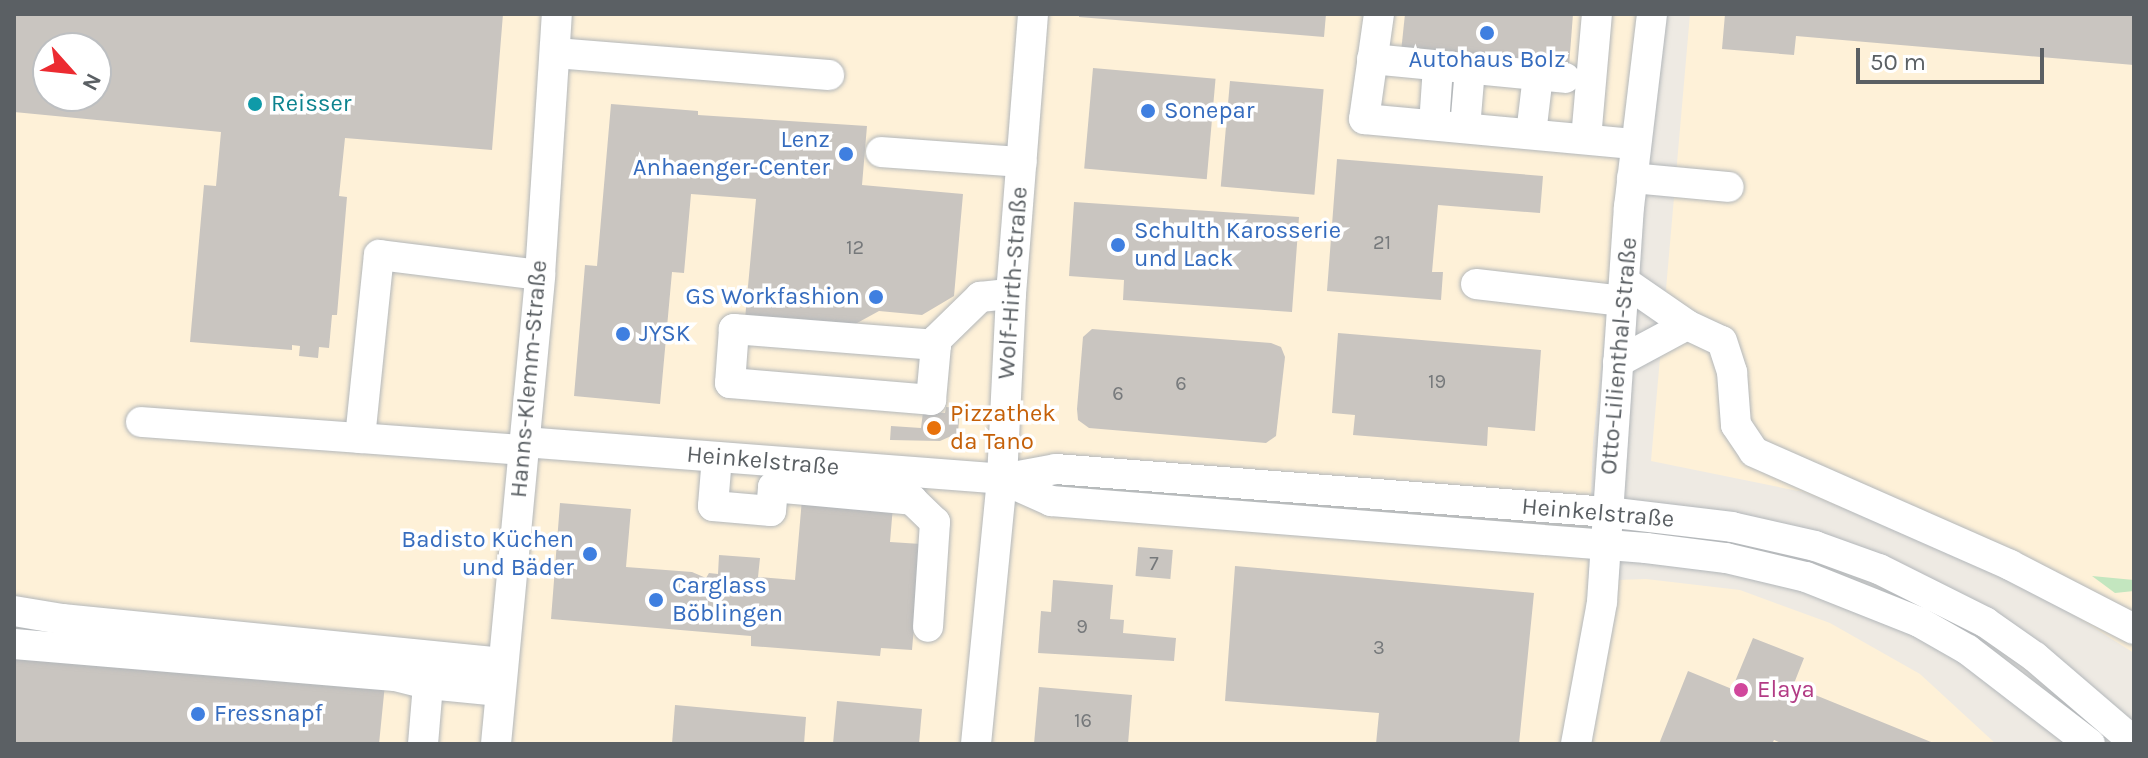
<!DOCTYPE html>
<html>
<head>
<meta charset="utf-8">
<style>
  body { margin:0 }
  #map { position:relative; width:2148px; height:758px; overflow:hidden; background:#eeeae3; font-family:Karla,sans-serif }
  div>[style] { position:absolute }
  .commercial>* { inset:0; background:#fef1d8 }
  .green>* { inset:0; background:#c3e6bf }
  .building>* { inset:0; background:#c9c5c0; transform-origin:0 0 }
  .roads { filter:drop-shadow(0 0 2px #b3b7ba) drop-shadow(0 0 2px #b3b7ba) }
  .minor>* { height:30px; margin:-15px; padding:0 15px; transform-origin:15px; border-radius:15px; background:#fff }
  .dots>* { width:22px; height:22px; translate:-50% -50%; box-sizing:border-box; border:4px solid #fff; border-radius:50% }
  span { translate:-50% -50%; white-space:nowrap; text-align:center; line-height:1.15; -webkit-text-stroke:7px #fff; paint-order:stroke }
  .number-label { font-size:20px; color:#76797b }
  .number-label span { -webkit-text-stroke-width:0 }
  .shop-label { font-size:24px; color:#366cbe }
  .left { translate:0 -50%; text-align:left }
  .right { translate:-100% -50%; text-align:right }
  .culture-label { font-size:24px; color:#0d838f }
  .street-label { font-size:24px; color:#5b6064 }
  .food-label { font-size:24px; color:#c56008 }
  .hotel-label { font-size:24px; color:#b23c85 }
  .frame { position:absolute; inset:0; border:16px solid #5b6064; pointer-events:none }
  .north { position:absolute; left:32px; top:32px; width:80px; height:80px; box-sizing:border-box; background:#fff; border:2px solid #bdbfc1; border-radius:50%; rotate:117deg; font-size:22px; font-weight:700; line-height:32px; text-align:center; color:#5b6064 }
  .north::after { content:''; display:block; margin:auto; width:28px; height:36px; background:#ec2b31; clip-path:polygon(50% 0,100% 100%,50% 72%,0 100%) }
  .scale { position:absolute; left:1856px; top:48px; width:188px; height:36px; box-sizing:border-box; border:4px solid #5b6064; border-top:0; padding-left:10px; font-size:24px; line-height:28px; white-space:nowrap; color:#5b6064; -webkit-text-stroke:6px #fff; paint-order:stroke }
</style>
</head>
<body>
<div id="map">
  <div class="commercial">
    <div style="clip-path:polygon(evenodd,14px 14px,1639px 14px,1593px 442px,1588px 581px,1646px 579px,1740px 590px,1830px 623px,1920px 674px,1996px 744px,14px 744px,14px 14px,48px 48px,96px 48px,96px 96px,48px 96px,48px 48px)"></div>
    <div style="clip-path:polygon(1690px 14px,2134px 14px,2134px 653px,2013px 577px,1803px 492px,1651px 461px)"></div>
  </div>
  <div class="green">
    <div style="clip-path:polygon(2092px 576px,2134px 580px,2134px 591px,2115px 593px)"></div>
  </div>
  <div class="building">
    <div style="clip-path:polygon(evenodd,16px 14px,503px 14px,492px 150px,345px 138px,339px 196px,347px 197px,337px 315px,332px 315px,329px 348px,319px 347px,318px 358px,299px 356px,300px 346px,292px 345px,292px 350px,190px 342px,204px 185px,216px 186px,221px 132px,14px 112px,16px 14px,48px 48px,96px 48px,96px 96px,48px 96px,48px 48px)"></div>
    <div style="clip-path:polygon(1079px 14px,1326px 14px,1324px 37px,1079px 17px)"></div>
    <div style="clip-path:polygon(1405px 14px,1573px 14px,1569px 66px,1401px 52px)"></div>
    <div style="clip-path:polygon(1725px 14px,2134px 14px,2134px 65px,1796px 36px,1794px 55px,1722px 49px)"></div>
    <div style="left:1093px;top:68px;width:123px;height:101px;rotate:5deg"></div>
    <div style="left:1230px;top:81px;width:94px;height:106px;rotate:5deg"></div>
    <div style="clip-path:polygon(611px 104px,698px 111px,698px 115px,867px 126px,862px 185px,963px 194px,954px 296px,922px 315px,879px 311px,848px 328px,745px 319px,756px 199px,691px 194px,684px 273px,672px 272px,660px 404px,574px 396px,585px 265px,597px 266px)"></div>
    <div style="clip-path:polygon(1337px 159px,1543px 176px,1540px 213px,1438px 205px,1432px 272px,1443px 272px,1441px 300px,1327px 291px)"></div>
    <div style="clip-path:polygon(1074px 202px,1299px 217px,1292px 312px,1123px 300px,1124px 280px,1069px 276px)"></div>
    <div style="clip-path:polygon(1092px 329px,1271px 343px,1281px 347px,1285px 357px,1276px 436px,1266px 443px,1089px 428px,1078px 420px,1077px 409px,1083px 337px)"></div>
    <div style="clip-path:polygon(1338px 333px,1541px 350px,1535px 431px,1488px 427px,1487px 446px,1353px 435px,1355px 415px,1332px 413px)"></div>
    <div style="clip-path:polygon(946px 407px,960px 408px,958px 433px,940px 441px,890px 440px,891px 426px,921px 428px,923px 412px,945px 413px)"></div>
    <div style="clip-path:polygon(802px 499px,893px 506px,890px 542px,921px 544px,912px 650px,881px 648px,880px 656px,751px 646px,751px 636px,551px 619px,560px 503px,631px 509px,626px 567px,692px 572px,706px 578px,709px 573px,718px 574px,719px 555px,760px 558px,758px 577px,795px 580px)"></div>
    <div style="left:1138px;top:547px;width:35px;height:29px;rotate:5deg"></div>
    <div style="clip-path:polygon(1235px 566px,1534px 593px,1519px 744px,1376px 744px,1379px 713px,1225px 701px)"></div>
    <div style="clip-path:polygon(1053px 580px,1113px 585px,1110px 619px,1124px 620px,1123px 633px,1176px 638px,1174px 661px,1038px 653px,1041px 611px,1051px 612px)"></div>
    <div style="clip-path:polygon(1753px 638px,1804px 658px,1793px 686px,1936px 744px,1784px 744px,1774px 740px,1772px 744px,1659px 744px,1688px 671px,1732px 689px)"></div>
    <div style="clip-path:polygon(14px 649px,385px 684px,379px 744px,14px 744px)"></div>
    <div style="clip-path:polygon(1039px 687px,1132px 695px,1128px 744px,1034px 744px)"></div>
    <div style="clip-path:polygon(837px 701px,922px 709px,919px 744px,833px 744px)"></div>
    <div style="clip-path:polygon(675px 705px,806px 717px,804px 744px,672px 744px)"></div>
  </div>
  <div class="roads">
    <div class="minor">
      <div style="left:1379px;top:14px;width:106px;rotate:98.1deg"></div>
      <div style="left:1364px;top:119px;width:273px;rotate:5.3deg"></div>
      <div style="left:555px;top:53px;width:275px;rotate:4.6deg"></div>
      <div style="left:1372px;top:59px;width:194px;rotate:5.6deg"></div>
      <div style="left:1434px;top:125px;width:59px;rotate:-86.1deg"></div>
      <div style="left:1465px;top:128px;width:59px;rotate:-85.2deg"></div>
      <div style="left:1531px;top:134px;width:59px;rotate:-83.2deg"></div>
      <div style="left:1586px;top:139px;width:125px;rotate:-85deg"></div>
      <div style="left:881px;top:152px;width:141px;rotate:4.1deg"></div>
      <div style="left:1632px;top:178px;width:97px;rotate:5.3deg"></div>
      <div style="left:1625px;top:282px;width:75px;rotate:34.7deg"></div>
      <div style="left:1476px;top:284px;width:148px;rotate:6.6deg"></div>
      <div style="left:936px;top:345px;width:203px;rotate:-175.5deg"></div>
      <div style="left:734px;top:329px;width:54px;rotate:94.2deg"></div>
      <div style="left:730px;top:383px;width:202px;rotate:4.8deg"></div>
      <div style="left:931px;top:400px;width:55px;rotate:-84.8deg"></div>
      <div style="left:936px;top:345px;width:5px;rotate:-90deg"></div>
      <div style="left:936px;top:340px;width:62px;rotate:-44.3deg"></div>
      <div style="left:980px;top:297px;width:31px;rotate:-6deg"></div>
      <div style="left:1618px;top:362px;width:78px;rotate:-28.2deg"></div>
      <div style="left:1687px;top:325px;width:38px;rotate:25deg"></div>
      <div style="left:1722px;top:341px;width:33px;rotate:72deg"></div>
      <div style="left:1732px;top:372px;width:53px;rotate:85.7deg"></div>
      <div style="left:1736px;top:425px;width:32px;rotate:56deg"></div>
      <div style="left:1754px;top:452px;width:280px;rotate:23.8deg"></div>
      <div style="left:2010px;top:565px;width:140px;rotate:27.3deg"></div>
      <div style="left:141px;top:422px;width:383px;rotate:4.2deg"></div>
      <div style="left:360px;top:438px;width:184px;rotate:-84.1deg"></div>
      <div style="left:379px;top:255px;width:162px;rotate:7.1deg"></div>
      <div style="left:524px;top:442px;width:479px;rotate:4.4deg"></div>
      <div style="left:1002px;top:479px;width:55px;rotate:-10.5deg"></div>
      <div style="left:1056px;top:469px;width:553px;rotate:4.46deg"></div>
      <div style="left:1607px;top:512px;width:126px;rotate:6.8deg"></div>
      <div style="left:1732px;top:527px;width:85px;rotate:12.9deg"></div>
      <div style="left:1815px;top:546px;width:68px;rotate:19.8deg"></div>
      <div style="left:1879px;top:569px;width:119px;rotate:26.6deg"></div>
      <div style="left:1985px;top:622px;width:61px;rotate:35deg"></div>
      <div style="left:2035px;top:657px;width:130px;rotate:40.6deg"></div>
      <div style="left:717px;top:457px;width:49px;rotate:94.7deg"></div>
      <div style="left:713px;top:506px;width:58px;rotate:4.9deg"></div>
      <div style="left:771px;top:511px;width:24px;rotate:-85deg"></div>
      <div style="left:773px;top:487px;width:140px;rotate:5.3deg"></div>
      <div style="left:912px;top:500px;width:32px;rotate:44deg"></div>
      <div style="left:935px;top:522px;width:105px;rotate:93.8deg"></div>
      <div style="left:1002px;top:479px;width:54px;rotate:24.2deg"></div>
      <div style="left:1051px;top:501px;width:597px;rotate:4.52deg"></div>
      <div style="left:1646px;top:548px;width:81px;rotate:7.1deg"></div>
      <div style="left:1726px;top:558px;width:82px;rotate:13.4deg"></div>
      <div style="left:1806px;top:577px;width:122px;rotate:21.7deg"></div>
      <div style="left:1919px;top:622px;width:56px;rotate:29.7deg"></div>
      <div style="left:1968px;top:650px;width:154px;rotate:37.6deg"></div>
      <div style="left:14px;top:611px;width:49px;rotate:9.5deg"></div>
      <div style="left:62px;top:619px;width:443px;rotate:5.7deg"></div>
      <div style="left:14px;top:644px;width:382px;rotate:4.8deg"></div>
      <div style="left:395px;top:676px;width:34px;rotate:14deg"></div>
      <div style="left:428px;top:684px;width:72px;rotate:5.6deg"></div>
      <div style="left:423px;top:744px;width:60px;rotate:-85.2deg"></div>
      <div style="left:496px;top:744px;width:471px;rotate:-84.6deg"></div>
      <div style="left:540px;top:275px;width:262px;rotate:-86.3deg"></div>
      <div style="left:976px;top:744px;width:266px;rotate:-84.4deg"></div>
      <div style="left:1002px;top:479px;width:185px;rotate:-87.2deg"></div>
      <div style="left:1011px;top:294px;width:281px;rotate:-85.5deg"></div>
      <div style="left:1576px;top:744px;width:144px;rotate:-79.6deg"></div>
      <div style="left:1602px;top:602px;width:396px;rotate:-86.1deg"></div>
      <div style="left:1629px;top:207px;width:194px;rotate:-83.2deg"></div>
    </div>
  </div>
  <div class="dots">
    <div style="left:1487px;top:33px;background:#3f7fe0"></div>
    <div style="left:255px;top:104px;background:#0f9aa8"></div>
    <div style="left:1148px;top:111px;background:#3f7fe0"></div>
    <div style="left:846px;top:154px;background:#3f7fe0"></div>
    <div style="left:1118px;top:245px;background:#3f7fe0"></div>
    <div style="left:876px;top:297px;background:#3f7fe0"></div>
    <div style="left:623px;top:334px;background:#3f7fe0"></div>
    <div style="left:934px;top:428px;background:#e8710a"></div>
    <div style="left:590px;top:554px;background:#3f7fe0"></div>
    <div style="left:656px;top:600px;background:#3f7fe0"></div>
    <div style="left:1741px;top:690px;background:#d1479c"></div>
    <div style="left:198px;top:714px;background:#3f7fe0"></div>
  </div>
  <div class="number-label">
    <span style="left:1382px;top:242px">21</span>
    <span style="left:855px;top:247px">12</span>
    <span style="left:1437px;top:381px">19</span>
    <span style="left:1181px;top:383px">6</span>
    <span style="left:1118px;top:393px">6</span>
    <span style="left:1154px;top:563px">7</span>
    <span style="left:1082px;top:626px">9</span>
    <span style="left:1379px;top:647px">3</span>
    <span style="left:1083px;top:720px">16</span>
  </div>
  <div class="shop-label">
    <span style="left:1487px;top:60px">Autohaus Bolz</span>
    <span class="left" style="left:1164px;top:111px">Sonepar</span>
    <span class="right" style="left:830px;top:154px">Lenz<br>Anhaenger-Center</span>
    <span class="left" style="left:1134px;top:245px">Schulth Karosserie<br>und Lack</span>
    <span class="right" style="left:860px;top:297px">GS Workfashion</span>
    <span class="left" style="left:639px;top:334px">JYSK</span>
    <span class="right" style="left:574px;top:554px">Badisto Küchen<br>und Bäder</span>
    <span class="left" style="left:672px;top:600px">Carglass<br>Böblingen</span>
    <span class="left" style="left:214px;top:714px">Fressnapf</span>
  </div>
  <div class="culture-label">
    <span class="left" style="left:271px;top:104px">Reisser</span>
  </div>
  <div class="street-label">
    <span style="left:1013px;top:283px;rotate:-86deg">Wolf-Hirth-Straße</span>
    <span style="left:1619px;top:356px;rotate:-85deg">Otto-Lilienthal-Straße</span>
    <span style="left:529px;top:379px;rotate:-85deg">Hanns-Klemm-Straße</span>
    <span style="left:763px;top:461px;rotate:5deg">Heinkelstraße</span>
    <span style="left:1598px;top:513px;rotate:5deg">Heinkelstraße</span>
  </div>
  <div class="food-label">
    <span class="left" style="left:950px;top:428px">Pizzathek<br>da Tano</span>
  </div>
  <div class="hotel-label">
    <span class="left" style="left:1757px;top:690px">Elaya</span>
  </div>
  <div class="frame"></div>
  <div class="north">N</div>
  <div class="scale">50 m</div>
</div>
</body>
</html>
